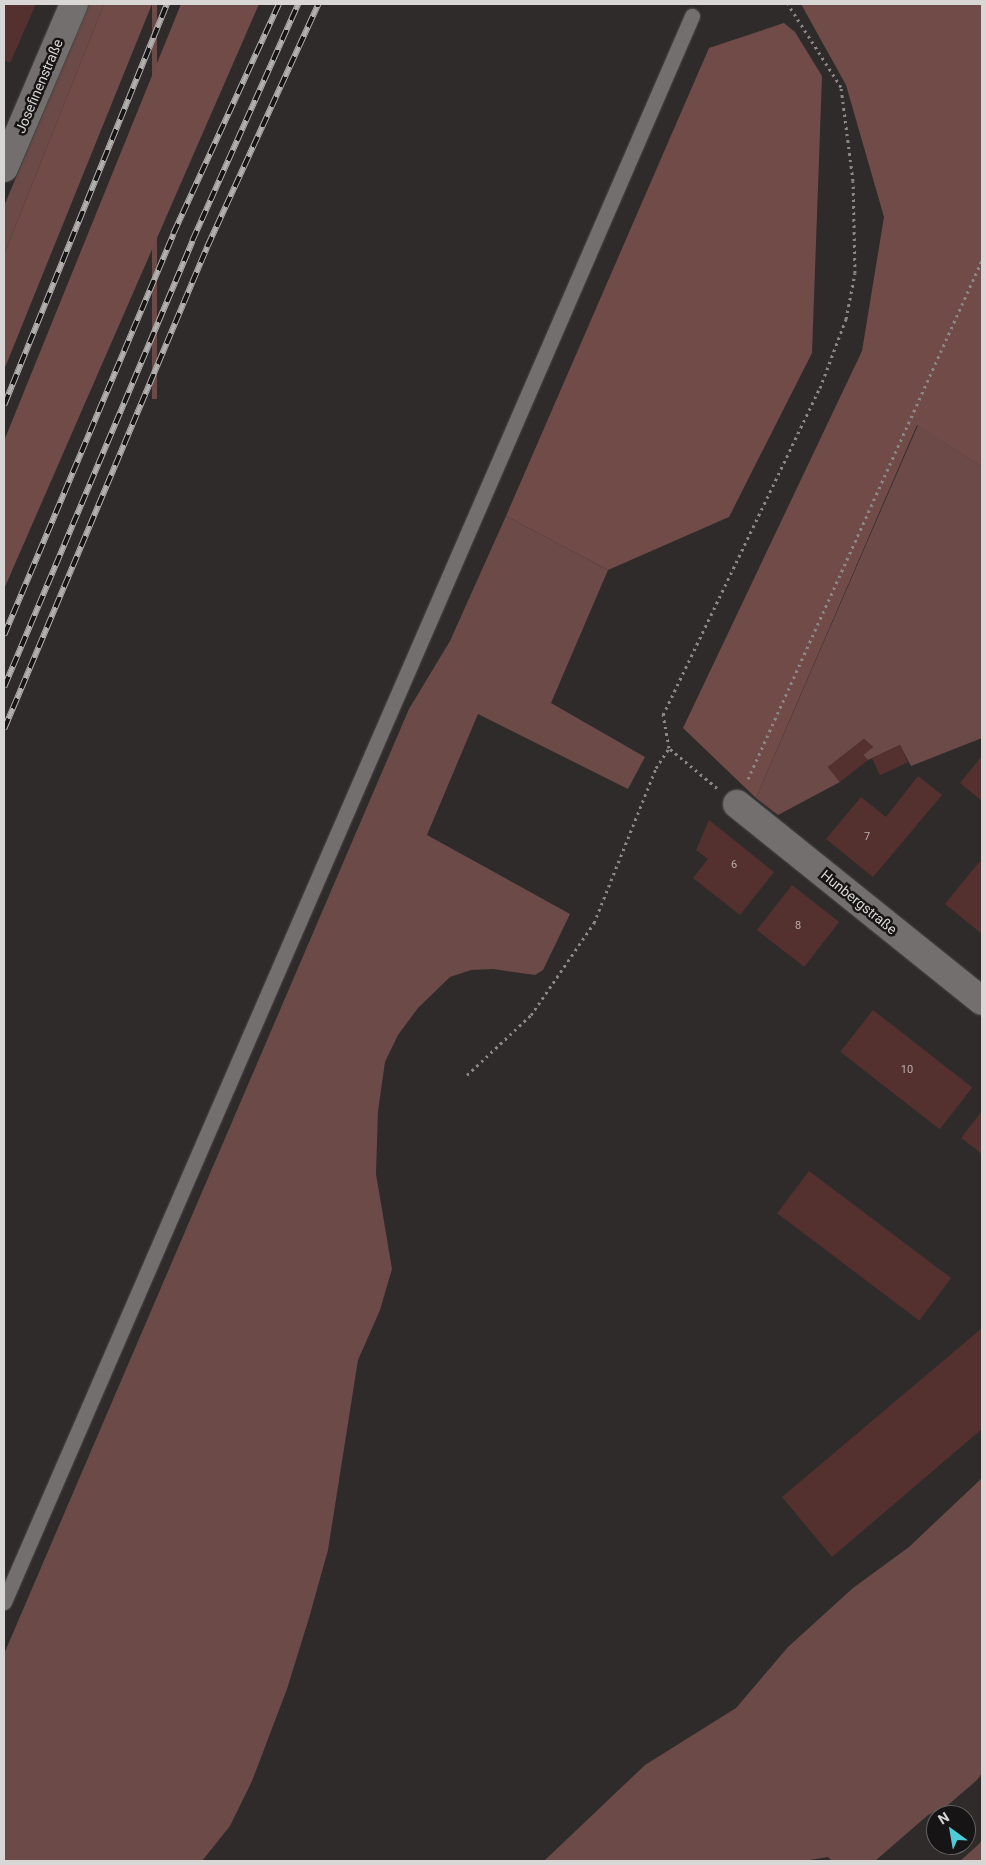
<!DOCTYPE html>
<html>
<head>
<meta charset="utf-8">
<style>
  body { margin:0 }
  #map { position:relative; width:986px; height:1865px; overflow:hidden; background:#2f2b2b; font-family:Roboto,sans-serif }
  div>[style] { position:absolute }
  .green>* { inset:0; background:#6b4a47; transform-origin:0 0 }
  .forest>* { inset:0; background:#714b48 }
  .building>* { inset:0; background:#54312e; transform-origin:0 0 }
  .path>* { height:3px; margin-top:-1.5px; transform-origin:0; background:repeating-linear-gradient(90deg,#8b8787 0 2.5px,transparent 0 6.5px) }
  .roads { filter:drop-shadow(0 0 1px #494646) drop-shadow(0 0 1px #494646) }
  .lane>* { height:15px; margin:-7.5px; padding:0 7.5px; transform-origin:7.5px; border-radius:7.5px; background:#746f6f }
  .street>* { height:28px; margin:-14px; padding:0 14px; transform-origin:14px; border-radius:14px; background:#746f6f }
  .rail>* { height:5.5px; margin-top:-2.75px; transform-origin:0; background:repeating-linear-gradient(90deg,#161414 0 11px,#b2afaf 0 22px); box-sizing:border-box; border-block:1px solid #b2afaf }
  span { translate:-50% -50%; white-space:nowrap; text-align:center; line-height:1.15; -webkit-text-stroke:5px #161414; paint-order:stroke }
  .number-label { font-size:11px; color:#b8adac }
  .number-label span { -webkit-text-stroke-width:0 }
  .street-label { font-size:14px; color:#d9d6d6 }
  .frame { position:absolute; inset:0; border:5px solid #d9d6d6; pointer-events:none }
  .north { position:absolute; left:926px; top:1805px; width:50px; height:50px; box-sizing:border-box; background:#161414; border:1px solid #646262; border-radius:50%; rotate:328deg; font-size:14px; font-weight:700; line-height:20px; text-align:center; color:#d9d6d6 }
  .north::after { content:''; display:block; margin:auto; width:18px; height:22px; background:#52cbd8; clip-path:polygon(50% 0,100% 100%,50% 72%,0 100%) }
</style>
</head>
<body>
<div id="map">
  <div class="green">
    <div style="clip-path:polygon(89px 4px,104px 4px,4px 255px,4px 206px)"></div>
    <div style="left:152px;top:4px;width:5px;height:395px"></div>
    <div style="clip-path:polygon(918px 425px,982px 467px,982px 738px,911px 766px,900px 745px,868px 760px,863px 755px,873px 747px,864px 739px,828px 767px,840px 782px,778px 815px,756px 798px)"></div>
    <div style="clip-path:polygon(506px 516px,608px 570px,551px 703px,645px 757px,628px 789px,478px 714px,427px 835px,570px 914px,543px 970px,535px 975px,493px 969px,471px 970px,450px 977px,418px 1008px,398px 1035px,385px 1062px,378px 1111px,376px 1174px,392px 1269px,380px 1310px,358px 1360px,328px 1550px,309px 1618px,287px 1689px,252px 1781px,230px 1826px,202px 1861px,4px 1861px,4px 1654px,409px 709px,450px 641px)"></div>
    <div style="clip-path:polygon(982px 1478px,982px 1773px,977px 1780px,948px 1805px,928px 1815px,875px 1861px,832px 1861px,828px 1857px,803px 1861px,544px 1861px,645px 1765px,736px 1708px,788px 1647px,853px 1588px,909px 1547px)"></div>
    <div style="clip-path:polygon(982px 1840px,982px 1861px,960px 1861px,979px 1844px)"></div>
  </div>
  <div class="forest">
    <div style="clip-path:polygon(104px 4px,152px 4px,4px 370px,4px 255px)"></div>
    <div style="clip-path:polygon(181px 4px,259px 4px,4px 589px,4px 441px)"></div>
    <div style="clip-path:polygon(801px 4px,982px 4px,982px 467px,917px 425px,756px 798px,683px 728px,862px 351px,884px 217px,846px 85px)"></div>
    <div style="clip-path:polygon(784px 23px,795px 32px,822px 76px,812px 353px,729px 517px,608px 570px,506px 516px,709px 48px)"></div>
  </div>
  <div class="building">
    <div style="clip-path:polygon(4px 4px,36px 4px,10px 63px,4px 60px)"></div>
    <div style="clip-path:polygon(864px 739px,873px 747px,863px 755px,868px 760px,840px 782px,828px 767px)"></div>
    <div style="left:900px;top:745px;width:19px;height:31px;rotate:65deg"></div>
    <div style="clip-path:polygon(982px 756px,982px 801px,960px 783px)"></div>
    <div style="clip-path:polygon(918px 776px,942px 795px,873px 877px,826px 839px,861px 797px,886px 817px)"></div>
    <div style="clip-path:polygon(709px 820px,774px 872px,740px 915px,693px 878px,708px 859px,696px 850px)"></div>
    <div style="clip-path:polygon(980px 861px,982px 862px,982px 934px,945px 904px)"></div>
    <div style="left:792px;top:885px;width:60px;height:57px;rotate:38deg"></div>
    <div style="left:873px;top:1010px;width:126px;height:53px;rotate:38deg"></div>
    <div style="clip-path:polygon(982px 1111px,982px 1154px,961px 1138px)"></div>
    <div style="left:809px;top:1171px;width:178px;height:53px;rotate:37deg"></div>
    <div style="clip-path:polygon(982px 1328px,982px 1429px,832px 1557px,782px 1497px)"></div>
  </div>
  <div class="path">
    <div style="left:748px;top:779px;width:569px;rotate:-65.73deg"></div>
    <div style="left:717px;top:788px;width:62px;rotate:-140.2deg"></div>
    <div style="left:669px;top:748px;width:34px;rotate:-100deg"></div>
    <div style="left:663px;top:715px;width:363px;rotate:-64.4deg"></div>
    <div style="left:820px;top:388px;width:74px;rotate:-69.4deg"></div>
    <div style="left:846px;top:319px;width:47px;rotate:-78.9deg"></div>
    <div style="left:855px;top:273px;width:92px;rotate:-91.2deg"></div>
    <div style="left:853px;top:181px;width:95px;rotate:-97.3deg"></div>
    <div style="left:841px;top:87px;width:98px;rotate:-122.6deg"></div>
    <div style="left:467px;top:1075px;width:88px;rotate:-43.2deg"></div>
    <div style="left:531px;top:1015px;width:112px;rotate:-55.6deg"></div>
    <div style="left:594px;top:923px;width:167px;rotate:-68.2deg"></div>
    <div style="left:656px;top:768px;width:24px;rotate:-57deg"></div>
  </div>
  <div class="roads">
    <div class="lane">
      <div style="left:4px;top:1602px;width:1729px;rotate:-66.55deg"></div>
    </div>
    <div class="street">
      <div style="left:4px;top:168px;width:178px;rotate:-66.9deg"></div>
      <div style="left:737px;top:804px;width:314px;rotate:38.8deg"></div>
    </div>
  </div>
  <div class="rail">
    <div style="left:4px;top:405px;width:433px;rotate:-67.9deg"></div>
    <div style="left:4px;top:635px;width:435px;rotate:-67.1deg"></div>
    <div style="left:173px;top:234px;width:253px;rotate:-65.3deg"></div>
    <div style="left:4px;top:687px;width:484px;rotate:-67.1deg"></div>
    <div style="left:192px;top:241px;width:260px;rotate:-65.9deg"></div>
    <div style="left:4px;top:729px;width:523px;rotate:-67.16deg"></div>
    <div style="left:207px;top:247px;width:267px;rotate:-65.4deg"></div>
  </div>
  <div class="number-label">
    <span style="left:867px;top:837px">7</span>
    <span style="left:734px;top:865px">6</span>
    <span style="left:798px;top:926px">8</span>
    <span style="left:907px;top:1070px">10</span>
  </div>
  <div class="street-label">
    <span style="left:39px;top:86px;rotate:-67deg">Josefinenstraße</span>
    <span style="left:859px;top:902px;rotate:39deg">Hunbergstraße</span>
  </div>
  <div class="frame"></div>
  <div class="north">N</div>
</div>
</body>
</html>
